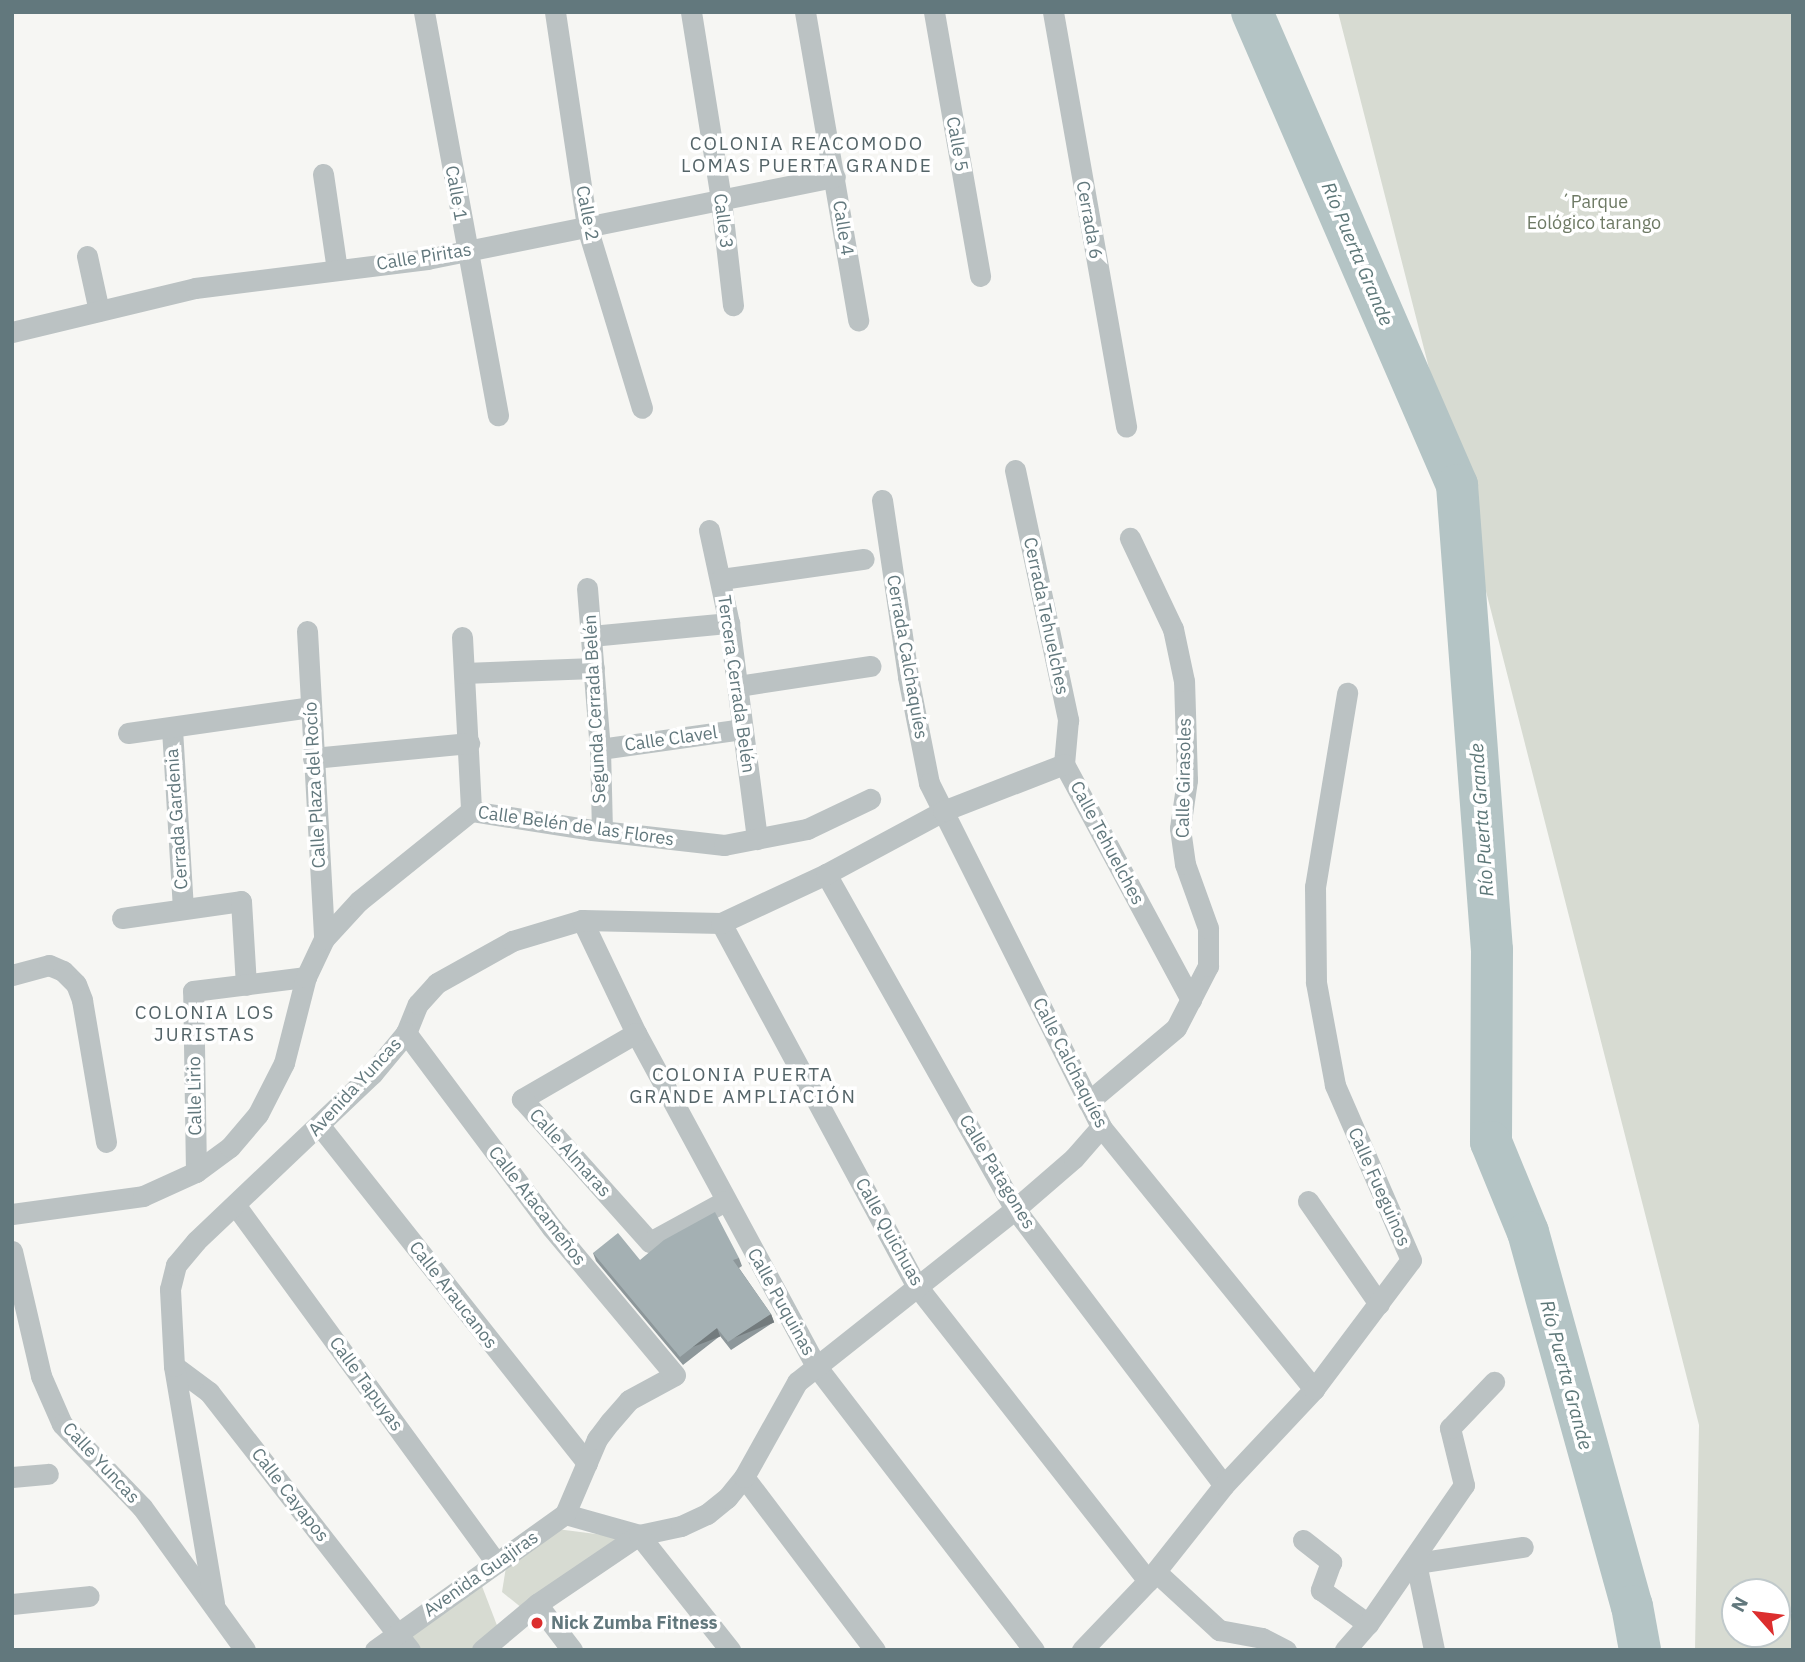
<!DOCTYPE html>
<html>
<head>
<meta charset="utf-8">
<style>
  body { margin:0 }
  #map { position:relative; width:1805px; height:1662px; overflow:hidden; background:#f6f6f3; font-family:"IBM Plex Sans",sans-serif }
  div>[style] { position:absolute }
  .green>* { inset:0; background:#d7dbd2 }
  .river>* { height:42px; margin:-21px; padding:0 21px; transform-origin:21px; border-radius:21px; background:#b4c4c5 }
  .street>* { height:21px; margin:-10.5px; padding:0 10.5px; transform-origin:10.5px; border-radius:10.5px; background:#bbc2c3 }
  .wall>* { inset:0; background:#8d979a }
  .shaded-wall>* { inset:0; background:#737b7d; transform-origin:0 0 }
  .building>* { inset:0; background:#a4b0b3 }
  .dots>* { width:19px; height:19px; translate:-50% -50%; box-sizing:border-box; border:4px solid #fff; border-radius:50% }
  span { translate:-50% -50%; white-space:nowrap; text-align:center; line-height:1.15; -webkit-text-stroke:7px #fff; paint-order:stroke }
  .street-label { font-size:18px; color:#62787d }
  .park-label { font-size:18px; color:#6e7a65 }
  .poi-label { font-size:18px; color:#62787d; font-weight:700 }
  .left { translate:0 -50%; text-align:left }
  .neighbourhood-label { font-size:19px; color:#546468; letter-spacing:2px }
  .water-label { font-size:19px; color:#5d7778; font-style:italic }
  .frame { position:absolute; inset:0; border:14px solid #62787d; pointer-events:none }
  .north { position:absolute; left:1721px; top:1578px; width:70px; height:70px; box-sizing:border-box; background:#fff; border:2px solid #c0c9cb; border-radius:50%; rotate:298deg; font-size:19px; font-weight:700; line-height:28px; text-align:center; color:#62787d }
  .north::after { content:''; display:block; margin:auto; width:24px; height:32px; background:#dc2e2e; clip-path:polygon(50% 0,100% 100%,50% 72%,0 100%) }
</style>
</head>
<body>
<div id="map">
  <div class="green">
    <div style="clip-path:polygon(evenodd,1338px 12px,1793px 12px,1793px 1650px,1695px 1650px,1699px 1425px,1338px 12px,1735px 1592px,1777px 1592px,1777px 1634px,1735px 1634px,1735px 1592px)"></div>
    <div style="clip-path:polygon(557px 1529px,627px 1538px,522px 1608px,502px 1592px,506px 1567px)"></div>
    <div style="clip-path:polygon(480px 1581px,498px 1628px,471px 1650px,416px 1650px,404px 1635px)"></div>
  </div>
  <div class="river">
    <div style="left:1252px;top:12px;width:516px;rotate:66.57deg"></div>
    <div style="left:1457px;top:485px;width:466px;rotate:85.7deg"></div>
    <div style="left:1492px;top:950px;width:192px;rotate:90.3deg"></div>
    <div style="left:1491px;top:1142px;width:97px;rotate:67.7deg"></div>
    <div style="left:1528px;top:1232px;width:388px;rotate:74.5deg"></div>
    <div style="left:1632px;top:1606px;width:45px;rotate:79.7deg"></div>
  </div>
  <div class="street">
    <div style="left:424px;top:12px;width:410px;rotate:79.6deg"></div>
    <div style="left:555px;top:12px;width:217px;rotate:81.5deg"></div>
    <div style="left:587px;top:227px;width:189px;rotate:73.1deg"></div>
    <div style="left:691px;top:12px;width:190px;rotate:80.9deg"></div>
    <div style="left:721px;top:200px;width:106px;rotate:83.5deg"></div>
    <div style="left:805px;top:12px;width:313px;rotate:80.2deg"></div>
    <div style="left:934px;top:12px;width:268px;rotate:80.1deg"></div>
    <div style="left:1053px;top:12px;width:421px;rotate:80deg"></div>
    <div style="left:323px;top:174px;width:97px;rotate:81.7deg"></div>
    <div style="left:87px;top:256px;width:56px;rotate:77.7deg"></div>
    <div style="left:12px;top:332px;width:188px;rotate:-13.5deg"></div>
    <div style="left:195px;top:288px;width:234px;rotate:-7.1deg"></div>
    <div style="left:427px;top:259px;width:416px;rotate:-11.4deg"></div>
    <div style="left:1015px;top:470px;width:256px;rotate:78deg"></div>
    <div style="left:1068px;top:720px;width:44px;rotate:95.2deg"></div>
    <div style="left:882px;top:500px;width:179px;rotate:81.6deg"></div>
    <div style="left:908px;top:677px;width:108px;rotate:78.8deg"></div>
    <div style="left:929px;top:783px;width:385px;rotate:63.4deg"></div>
    <div style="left:1101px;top:1127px;width:338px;rotate:50.9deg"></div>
    <div style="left:709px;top:530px;width:95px;rotate:77.9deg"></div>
    <div style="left:729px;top:623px;width:218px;rotate:82.6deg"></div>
    <div style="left:721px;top:579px;width:144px;rotate:-8deg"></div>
    <div style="left:587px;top:588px;width:162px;rotate:85.4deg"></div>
    <div style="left:600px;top:749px;width:82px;rotate:88.6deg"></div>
    <div style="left:307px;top:631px;width:308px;rotate:86.8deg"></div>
    <div style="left:591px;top:636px;width:139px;rotate:-5.4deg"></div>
    <div style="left:462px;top:637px;width:174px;rotate:87deg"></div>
    <div style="left:464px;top:673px;width:130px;rotate:-2.2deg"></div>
    <div style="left:738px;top:686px;width:134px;rotate:-8.6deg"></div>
    <div style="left:172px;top:729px;width:180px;rotate:86.5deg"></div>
    <div style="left:128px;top:733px;width:184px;rotate:-8.1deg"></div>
    <div style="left:600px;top:749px;width:143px;rotate:-8deg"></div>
    <div style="left:313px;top:758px;width:157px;rotate:-5.5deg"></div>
    <div style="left:1064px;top:764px;width:268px;rotate:61.7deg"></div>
    <div style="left:826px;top:874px;width:385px;rotate:60.6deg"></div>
    <div style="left:1015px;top:1209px;width:346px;rotate:52.9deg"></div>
    <div style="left:122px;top:918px;width:120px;rotate:-8.1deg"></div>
    <div style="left:241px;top:901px;width:84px;rotate:86.6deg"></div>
    <div style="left:582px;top:920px;width:125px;rotate:64.5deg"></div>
    <div style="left:636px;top:1033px;width:379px;rotate:61.6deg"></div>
    <div style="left:816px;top:1366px;width:358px;rotate:52.5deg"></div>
    <div style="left:721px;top:923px;width:411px;rotate:61.7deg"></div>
    <div style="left:916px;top:1285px;width:376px;rotate:51.9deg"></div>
    <div style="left:12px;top:975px;width:38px;rotate:-15deg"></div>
    <div style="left:49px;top:965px;width:15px;rotate:23deg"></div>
    <div style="left:63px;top:971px;width:18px;rotate:45deg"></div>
    <div style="left:76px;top:984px;width:17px;rotate:69deg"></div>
    <div style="left:82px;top:1000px;width:144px;rotate:80.4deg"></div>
    <div style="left:636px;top:1033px;width:132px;rotate:149.9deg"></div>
    <div style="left:522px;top:1099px;width:192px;rotate:48.2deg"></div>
    <div style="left:650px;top:1242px;width:85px;rotate:-28.7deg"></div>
    <div style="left:1088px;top:1102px;width:115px;rotate:-40.1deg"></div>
    <div style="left:1176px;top:1028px;width:70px;rotate:-62.7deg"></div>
    <div style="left:1208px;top:966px;width:38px;rotate:-90deg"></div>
    <div style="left:1208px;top:928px;width:68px;rotate:-109.8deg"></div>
    <div style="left:1185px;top:864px;width:36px;rotate:-98deg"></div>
    <div style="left:1180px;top:828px;width:49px;rotate:-81.7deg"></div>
    <div style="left:1187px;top:780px;width:99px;rotate:-91.7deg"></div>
    <div style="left:1184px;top:681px;width:53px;rotate:-101.9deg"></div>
    <div style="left:1173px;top:629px;width:101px;rotate:-115.3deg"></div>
    <div style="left:320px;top:1126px;width:430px;rotate:51.6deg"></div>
    <div style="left:196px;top:1172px;width:181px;rotate:-90.9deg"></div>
    <div style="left:193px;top:991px;width:114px;rotate:-7.1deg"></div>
    <div style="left:1308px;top:1201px;width:125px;rotate:55.4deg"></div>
    <div style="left:236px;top:1206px;width:442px;rotate:53.9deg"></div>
    <div style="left:12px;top:1214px;width:132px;rotate:-7.8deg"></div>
    <div style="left:143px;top:1196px;width:58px;rotate:-24.4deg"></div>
    <div style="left:196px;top:1172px;width:42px;rotate:-36.3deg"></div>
    <div style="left:230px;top:1147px;width:43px;rotate:-49.7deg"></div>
    <div style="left:258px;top:1114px;width:57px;rotate:-63deg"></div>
    <div style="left:284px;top:1063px;width:89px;rotate:-75.7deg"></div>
    <div style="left:306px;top:977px;width:42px;rotate:-64.7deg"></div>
    <div style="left:324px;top:939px;width:52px;rotate:-47.4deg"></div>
    <div style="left:359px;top:901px;width:144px;rotate:-38.8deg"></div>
    <div style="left:471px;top:811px;width:122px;rotate:8.9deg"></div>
    <div style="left:592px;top:830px;width:133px;rotate:6.5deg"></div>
    <div style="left:724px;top:845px;width:85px;rotate:-10.9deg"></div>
    <div style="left:807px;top:829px;width:70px;rotate:-25.5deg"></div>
    <div style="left:12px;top:1251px;width:128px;rotate:76.9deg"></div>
    <div style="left:41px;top:1376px;width:52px;rotate:66.4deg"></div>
    <div style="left:62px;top:1424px;width:115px;rotate:46.1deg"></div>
    <div style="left:142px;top:1507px;width:176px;rotate:54.2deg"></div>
    <div style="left:174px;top:1366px;width:44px;rotate:36.6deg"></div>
    <div style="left:209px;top:1392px;width:327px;rotate:52.1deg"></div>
    <div style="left:12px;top:1477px;width:36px;rotate:-5deg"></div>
    <div style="left:744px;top:1477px;width:217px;rotate:52.9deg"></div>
    <div style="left:565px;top:1514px;width:77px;rotate:15.8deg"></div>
    <div style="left:639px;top:1535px;width:43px;rotate:-12.1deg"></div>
    <div style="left:681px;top:1526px;width:29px;rotate:-25deg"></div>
    <div style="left:707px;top:1514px;width:26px;rotate:-39deg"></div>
    <div style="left:727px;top:1498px;width:27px;rotate:-51deg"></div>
    <div style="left:744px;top:1477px;width:109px;rotate:-60.8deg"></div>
    <div style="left:797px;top:1382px;width:278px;rotate:-38.4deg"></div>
    <div style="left:1015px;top:1209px;width:78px;rotate:-40.8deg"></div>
    <div style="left:1074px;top:1158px;width:41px;rotate:-48.9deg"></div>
    <div style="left:1303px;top:1540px;width:36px;rotate:38deg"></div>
    <div style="left:1331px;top:1562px;width:30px;rotate:110deg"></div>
    <div style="left:1321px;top:1590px;width:58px;rotate:35.9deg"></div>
    <div style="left:1416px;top:1563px;width:89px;rotate:78.3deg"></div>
    <div style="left:1410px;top:1564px;width:114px;rotate:-8.6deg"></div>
    <div style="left:1156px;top:1572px;width:86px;rotate:42.6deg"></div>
    <div style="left:1219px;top:1630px;width:44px;rotate:10.5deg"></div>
    <div style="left:1262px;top:1638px;width:27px;rotate:27deg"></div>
    <div style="left:214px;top:1603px;width:240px;rotate:-99.6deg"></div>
    <div style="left:174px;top:1366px;width:77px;rotate:-93deg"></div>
    <div style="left:170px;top:1289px;width:25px;rotate:-76deg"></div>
    <div style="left:176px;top:1265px;width:31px;rotate:-50deg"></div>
    <div style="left:196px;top:1241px;width:243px;rotate:-43.5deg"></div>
    <div style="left:372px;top:1074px;width:53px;rotate:-50.3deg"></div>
    <div style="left:406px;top:1033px;width:31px;rotate:-68deg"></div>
    <div style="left:418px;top:1004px;width:28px;rotate:-48deg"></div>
    <div style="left:437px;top:983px;width:86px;rotate:-29.2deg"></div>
    <div style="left:512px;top:941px;width:73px;rotate:-16.7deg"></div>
    <div style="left:582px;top:920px;width:139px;rotate:1.2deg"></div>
    <div style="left:721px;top:923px;width:116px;rotate:-25deg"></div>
    <div style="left:826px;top:874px;width:133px;rotate:-28.3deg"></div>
    <div style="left:943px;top:811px;width:130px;rotate:-21.2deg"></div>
    <div style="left:12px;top:1604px;width:77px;rotate:-5.9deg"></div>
    <div style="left:537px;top:1604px;width:58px;rotate:52.7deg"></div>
    <div style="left:375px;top:1650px;width:234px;rotate:-35.6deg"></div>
    <div style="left:565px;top:1514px;width:82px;rotate:-66.9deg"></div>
    <div style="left:597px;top:1439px;width:21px;rotate:-53deg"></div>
    <div style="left:610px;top:1422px;width:29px;rotate:-49deg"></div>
    <div style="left:629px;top:1400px;width:52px;rotate:-28.5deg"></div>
    <div style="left:675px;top:1375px;width:192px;rotate:-129.9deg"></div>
    <div style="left:552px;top:1228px;width:244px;rotate:-126.8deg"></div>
    <div style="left:482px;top:1650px;width:72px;rotate:-39.9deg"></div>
    <div style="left:537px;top:1604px;width:123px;rotate:-34.1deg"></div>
    <div style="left:639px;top:1535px;width:147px;rotate:51.6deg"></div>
    <div style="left:1082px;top:1650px;width:95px;rotate:-46.3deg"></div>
    <div style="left:1148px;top:1581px;width:122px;rotate:-51.6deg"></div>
    <div style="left:1224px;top:1485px;width:132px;rotate:-46.8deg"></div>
    <div style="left:1314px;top:1389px;width:161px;rotate:-53.1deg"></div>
    <div style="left:1411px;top:1260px;width:191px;rotate:-113.5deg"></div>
    <div style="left:1335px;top:1085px;width:105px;rotate:-100.5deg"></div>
    <div style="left:1316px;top:982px;width:95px;rotate:-90.6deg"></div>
    <div style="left:1315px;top:887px;width:197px;rotate:-80.6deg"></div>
    <div style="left:1345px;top:1650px;width:35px;rotate:-49deg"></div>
    <div style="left:1368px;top:1624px;width:169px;rotate:-55.4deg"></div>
    <div style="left:1464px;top:1485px;width:59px;rotate:-103.8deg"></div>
    <div style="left:1450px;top:1428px;width:64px;rotate:-46.3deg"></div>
  </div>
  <div class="wall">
    <div style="clip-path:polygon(593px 1253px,640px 1260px,739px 1258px,742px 1266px,739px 1268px,771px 1314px,774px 1322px,731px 1350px,720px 1336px,683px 1365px,596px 1261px)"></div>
  </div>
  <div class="shaded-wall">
    <div style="left:771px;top:1314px;width:9px;height:51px;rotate:69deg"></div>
    <div style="left:717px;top:1328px;width:9px;height:47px;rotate:69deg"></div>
  </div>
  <div class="building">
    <div style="clip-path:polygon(715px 1212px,739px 1258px,733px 1260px,771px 1314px,728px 1342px,717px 1328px,680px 1357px,593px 1253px,618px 1233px,640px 1260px,664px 1240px)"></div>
  </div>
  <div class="dots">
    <div style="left:537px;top:1623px;background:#dc2e2e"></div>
  </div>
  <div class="street-label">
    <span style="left:957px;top:144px;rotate:80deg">Calle 5</span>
    <span style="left:456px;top:193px;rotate:80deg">Calle 1</span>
    <span style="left:587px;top:213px;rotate:79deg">Calle 2</span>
    <span style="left:1089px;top:220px;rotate:80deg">Cerrada 6</span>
    <span style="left:723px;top:221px;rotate:83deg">Calle 3</span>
    <span style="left:843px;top:228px;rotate:81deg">Calle 4</span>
    <span style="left:424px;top:257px;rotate:-9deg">Calle Piritas</span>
    <span style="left:1046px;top:616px;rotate:78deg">Cerrada Tehuelches</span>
    <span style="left:907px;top:657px;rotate:80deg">Cerrada Calchaquíes</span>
    <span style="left:736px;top:684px;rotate:82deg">Tercera Cerrada Belén</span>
    <span style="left:595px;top:709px;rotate:-93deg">Segunda Cerrada Belén</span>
    <span style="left:671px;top:739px;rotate:-8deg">Calle Clavel</span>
    <span style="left:1184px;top:778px;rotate:-89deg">Calle Girasoles</span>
    <span style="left:315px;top:785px;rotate:-93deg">Calle Plaza del Rocío</span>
    <span style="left:177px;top:819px;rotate:-94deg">Cerrada Gardenia</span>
    <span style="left:576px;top:826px;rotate:8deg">Calle Belén de las Flores</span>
    <span style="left:1107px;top:843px;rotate:62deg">Calle Tehuelches</span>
    <span style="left:1070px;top:1063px;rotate:63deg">Calle Calchaquíes</span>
    <span style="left:355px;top:1087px;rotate:-47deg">Avenida Yuncas</span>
    <span style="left:195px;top:1096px;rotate:-91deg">Calle Lirio</span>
    <span style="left:570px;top:1153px;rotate:48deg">Calle Almaras</span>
    <span style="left:997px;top:1172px;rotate:59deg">Calle Patagones</span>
    <span style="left:1379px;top:1187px;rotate:66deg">Calle Fueguinos</span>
    <span style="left:537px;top:1206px;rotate:52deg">Calle Atacameños</span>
    <span style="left:889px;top:1232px;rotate:61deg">Calle Quichuas</span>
    <span style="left:453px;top:1295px;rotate:52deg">Calle Araucanos</span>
    <span style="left:781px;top:1302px;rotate:61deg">Calle Puquinas</span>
    <span style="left:366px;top:1384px;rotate:54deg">Calle Tapuyas</span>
    <span style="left:101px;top:1463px;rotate:47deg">Calle Yuncas</span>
    <span style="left:290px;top:1495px;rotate:52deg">Calle Cayapos</span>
    <span style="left:481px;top:1574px;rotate:-35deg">Avenida Guajiras</span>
  </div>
  <div class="park-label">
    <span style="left:1594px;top:213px">´Parque<br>Eológico tarango</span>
  </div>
  <div class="poi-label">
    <span class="left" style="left:551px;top:1623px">Nick Zumba Fitness</span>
  </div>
  <div class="neighbourhood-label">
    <span style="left:807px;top:155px">COLONIA REACOMODO<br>LOMAS PUERTA GRANDE</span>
    <span style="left:205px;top:1024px">COLONIA LOS<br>JURISTAS</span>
    <span style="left:743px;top:1086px">COLONIA PUERTA<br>GRANDE AMPLIACIÓN</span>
  </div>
  <div class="water-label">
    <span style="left:1357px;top:254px;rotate:67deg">Río Puerta Grande</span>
    <span style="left:1482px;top:820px;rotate:-94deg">Río Puerta Grande</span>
    <span style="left:1566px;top:1375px;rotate:75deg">Río Puerta Grande</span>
  </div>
  <div class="frame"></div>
  <div class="north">N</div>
</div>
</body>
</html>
